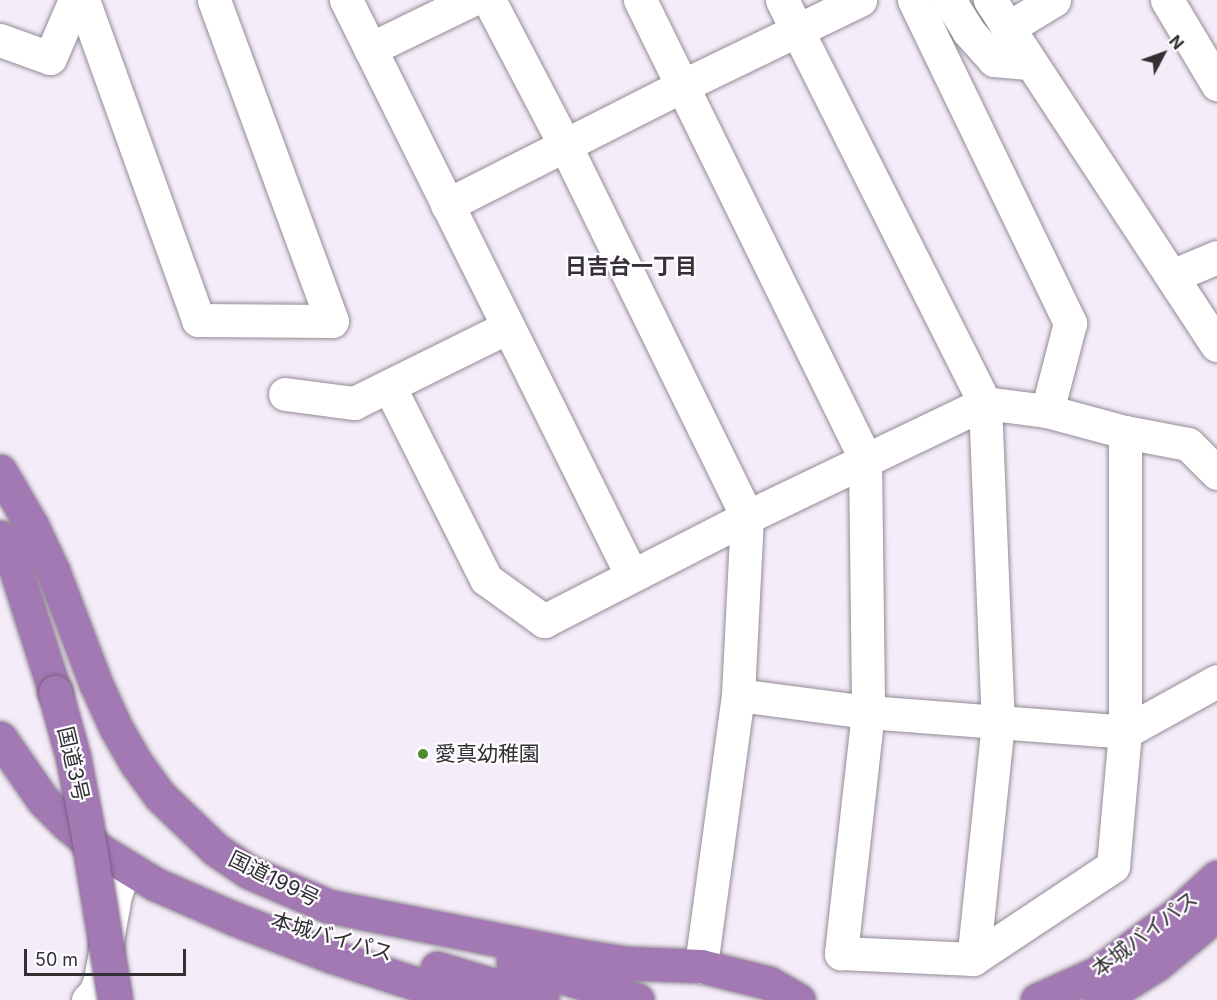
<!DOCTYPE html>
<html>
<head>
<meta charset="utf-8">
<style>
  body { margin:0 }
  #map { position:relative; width:1217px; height:1000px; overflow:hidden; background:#f4ecf8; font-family:Inter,"Noto Sans JP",sans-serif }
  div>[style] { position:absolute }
  .roads { filter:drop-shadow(0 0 2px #938b96) drop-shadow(0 0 2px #938b96) }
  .minor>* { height:33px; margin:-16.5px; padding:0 16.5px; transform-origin:16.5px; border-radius:16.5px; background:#fff }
  .highway>* { height:33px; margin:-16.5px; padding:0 16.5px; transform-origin:16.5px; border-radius:16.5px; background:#a379b3 }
  .bridges { filter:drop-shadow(0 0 2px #7c5f87) drop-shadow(0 0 2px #7c5f87) }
  .highway-bridge>* { height:33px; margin:-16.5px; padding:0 16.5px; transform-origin:16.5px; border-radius:16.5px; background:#a379b3 }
  .dots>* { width:16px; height:16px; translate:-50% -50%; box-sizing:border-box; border:3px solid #fdfcfe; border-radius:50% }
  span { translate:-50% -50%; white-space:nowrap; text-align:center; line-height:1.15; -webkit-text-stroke:4.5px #fdfcfe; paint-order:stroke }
  .poi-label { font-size:21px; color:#333034 }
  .left { translate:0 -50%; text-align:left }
  .street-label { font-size:21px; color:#333034 }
  .neighbourhood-label { font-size:22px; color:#373039; font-weight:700 }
  .north { position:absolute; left:1133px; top:24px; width:60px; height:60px; -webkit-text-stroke:4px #fdfcfe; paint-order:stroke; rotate:49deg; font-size:16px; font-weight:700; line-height:24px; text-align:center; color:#333034 }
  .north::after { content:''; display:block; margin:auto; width:21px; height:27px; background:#333034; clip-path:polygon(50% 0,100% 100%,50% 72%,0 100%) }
  .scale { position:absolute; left:24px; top:949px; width:162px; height:27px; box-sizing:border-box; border:3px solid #333034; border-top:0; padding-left:8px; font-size:18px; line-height:21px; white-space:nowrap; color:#333034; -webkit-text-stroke:4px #fdfcfe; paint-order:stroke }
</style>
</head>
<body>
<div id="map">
  <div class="roads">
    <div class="minor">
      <div style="left:83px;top:0;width:340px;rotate:70.2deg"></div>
      <div style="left:198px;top:320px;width:134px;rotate:0.4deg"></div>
      <div style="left:332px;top:321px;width:342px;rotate:-110.2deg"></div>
      <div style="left:346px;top:0;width:641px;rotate:63.59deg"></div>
      <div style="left:489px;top:0;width:166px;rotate:62.4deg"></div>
      <div style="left:566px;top:147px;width:412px;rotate:63.9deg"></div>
      <div style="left:747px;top:517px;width:178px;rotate:92.9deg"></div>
      <div style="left:738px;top:695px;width:274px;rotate:97.8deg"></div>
      <div style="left:640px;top:0;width:510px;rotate:63.84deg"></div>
      <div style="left:865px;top:458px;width:254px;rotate:89.3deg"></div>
      <div style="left:868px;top:712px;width:243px;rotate:96.4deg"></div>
      <div style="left:841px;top:953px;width:132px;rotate:2.6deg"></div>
      <div style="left:973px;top:959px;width:168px;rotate:-33.6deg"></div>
      <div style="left:1113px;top:866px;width:135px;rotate:-84.9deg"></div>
      <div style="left:1125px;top:732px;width:300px;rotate:-90deg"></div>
      <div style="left:782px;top:0;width:451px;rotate:63.3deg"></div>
      <div style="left:985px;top:403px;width:320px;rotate:87.7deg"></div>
      <div style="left:998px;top:723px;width:237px;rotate:96deg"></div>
      <div style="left:914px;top:0;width:359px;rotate:64.2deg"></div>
      <div style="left:1070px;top:323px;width:91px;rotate:104.6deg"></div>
      <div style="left:949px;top:0;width:36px;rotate:58deg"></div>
      <div style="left:968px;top:31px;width:39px;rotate:48deg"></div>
      <div style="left:994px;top:60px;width:37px;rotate:5deg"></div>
      <div style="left:990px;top:0;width:413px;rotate:56.7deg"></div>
      <div style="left:1167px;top:0;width:98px;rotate:59.2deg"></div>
      <div style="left:1008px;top:28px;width:54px;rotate:-31.3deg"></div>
      <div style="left:0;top:40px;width:53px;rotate:19.8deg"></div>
      <div style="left:50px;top:58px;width:63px;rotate:-66.7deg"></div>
      <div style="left:370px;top:49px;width:112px;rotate:-25.9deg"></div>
      <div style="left:447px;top:205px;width:261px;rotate:-26.9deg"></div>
      <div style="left:680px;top:87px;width:200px;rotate:-25.8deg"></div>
      <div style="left:1172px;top:276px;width:49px;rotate:-22.9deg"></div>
      <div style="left:389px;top:386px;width:216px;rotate:63.3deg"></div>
      <div style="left:486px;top:579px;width:72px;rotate:35.9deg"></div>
      <div style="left:544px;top:621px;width:228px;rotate:-27.1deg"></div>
      <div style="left:747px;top:517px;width:264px;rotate:-25.6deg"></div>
      <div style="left:985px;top:403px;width:63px;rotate:7.4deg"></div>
      <div style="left:1047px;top:411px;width:81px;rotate:15.1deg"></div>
      <div style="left:1125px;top:432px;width:64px;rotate:10.8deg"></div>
      <div style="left:1188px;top:444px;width:41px;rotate:45deg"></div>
      <div style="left:285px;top:394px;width:70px;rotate:7.4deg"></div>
      <div style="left:354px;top:403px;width:172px;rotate:-26.3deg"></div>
      <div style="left:738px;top:695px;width:131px;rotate:7.5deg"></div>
      <div style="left:868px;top:712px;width:258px;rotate:4.4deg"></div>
      <div style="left:1125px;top:732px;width:105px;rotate:-29deg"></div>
      <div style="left:88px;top:1000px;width:10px;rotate:-45deg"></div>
      <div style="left:95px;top:993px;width:14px;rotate:-69deg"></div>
      <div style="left:100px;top:980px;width:86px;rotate:-80deg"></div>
      <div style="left:115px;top:895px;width:30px;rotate:-70deg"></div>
    </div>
    <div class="highway">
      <div style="left:0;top:471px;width:64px;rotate:59.8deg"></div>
      <div style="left:32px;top:526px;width:50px;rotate:65deg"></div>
      <div style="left:53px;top:571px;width:121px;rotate:69.2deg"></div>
      <div style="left:96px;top:684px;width:48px;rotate:65.6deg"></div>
      <div style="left:116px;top:728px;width:40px;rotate:60.3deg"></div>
      <div style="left:136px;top:763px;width:41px;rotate:54deg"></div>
      <div style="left:160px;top:796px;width:76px;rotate:43.9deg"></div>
      <div style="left:215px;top:849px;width:41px;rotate:34.1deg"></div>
      <div style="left:249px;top:872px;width:86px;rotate:23.3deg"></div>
      <div style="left:328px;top:906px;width:247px;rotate:11.2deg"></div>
      <div style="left:570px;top:954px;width:57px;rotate:9.1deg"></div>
      <div style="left:626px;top:963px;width:75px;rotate:2.3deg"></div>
      <div style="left:701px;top:966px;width:70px;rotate:14deg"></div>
      <div style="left:769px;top:983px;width:34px;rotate:30deg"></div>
      <div style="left:0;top:537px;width:30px;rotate:63deg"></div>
      <div style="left:14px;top:564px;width:134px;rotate:72.2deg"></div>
      <div style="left:0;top:738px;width:75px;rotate:55.3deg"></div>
      <div style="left:43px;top:800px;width:35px;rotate:45deg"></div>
      <div style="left:68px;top:825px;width:38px;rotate:39deg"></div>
      <div style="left:98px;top:849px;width:67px;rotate:31.6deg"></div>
      <div style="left:155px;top:884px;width:87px;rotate:23.6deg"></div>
      <div style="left:235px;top:919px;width:103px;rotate:21.1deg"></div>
      <div style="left:331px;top:956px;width:142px;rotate:18.1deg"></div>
      <div style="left:513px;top:962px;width:130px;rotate:17deg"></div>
      <div style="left:437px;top:968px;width:110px;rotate:16.9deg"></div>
      <div style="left:1037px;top:1000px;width:66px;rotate:-24.2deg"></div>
      <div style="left:1097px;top:973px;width:101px;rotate:-36.5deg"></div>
      <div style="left:1178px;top:913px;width:53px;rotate:-42.7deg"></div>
      <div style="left:1100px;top:1000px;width:67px;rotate:-32.3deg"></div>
      <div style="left:1157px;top:964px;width:78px;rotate:-39.8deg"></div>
    </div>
  </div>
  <div class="bridges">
    <div class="highway-bridge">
      <div style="left:55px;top:692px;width:67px;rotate:74.5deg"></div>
      <div style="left:73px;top:757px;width:68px;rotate:79deg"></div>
      <div style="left:86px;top:824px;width:178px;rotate:80.6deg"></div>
    </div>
  </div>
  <div class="dots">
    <div style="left:423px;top:754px;background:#4d8b2b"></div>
  </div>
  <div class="poi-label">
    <span class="left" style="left:435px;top:754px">愛真幼稚園</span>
  </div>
  <div class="street-label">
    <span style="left:73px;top:764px;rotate:77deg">国道3号</span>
    <span style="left:274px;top:879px;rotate:26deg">国道199号</span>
    <span style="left:1145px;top:934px;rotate:-37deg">本城バイパス</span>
    <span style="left:332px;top:937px;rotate:16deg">本城バイパス</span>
  </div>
  <div class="neighbourhood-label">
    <span style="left:631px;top:267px">日吉台一丁目</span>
  </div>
  <div class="north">N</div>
  <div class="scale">50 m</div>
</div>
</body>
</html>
